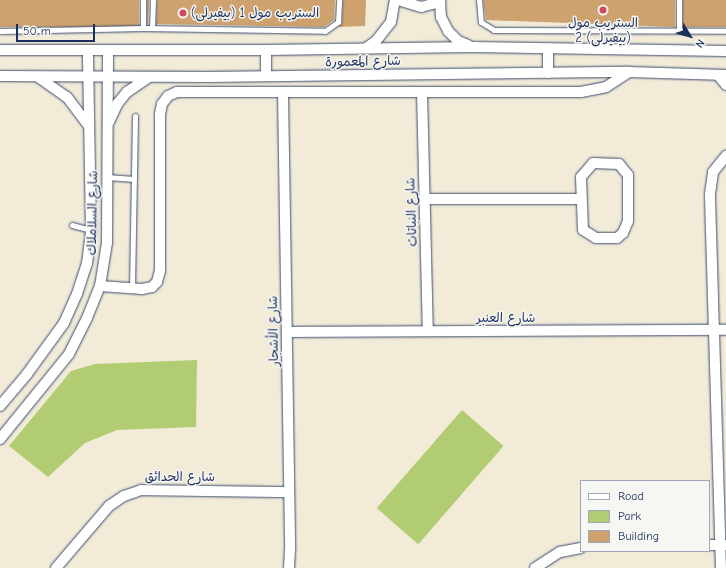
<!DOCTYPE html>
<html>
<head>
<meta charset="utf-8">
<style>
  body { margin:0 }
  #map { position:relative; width:726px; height:568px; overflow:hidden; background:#f1ebd8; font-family:"Comic Neue","Playpen Sans Arabic",sans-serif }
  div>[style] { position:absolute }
  .green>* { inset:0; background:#b2cc72; transform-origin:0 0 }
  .building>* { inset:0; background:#cea26f; transform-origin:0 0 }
  .roads { filter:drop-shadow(0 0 1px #3b4b70) drop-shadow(0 0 1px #3b4b70) }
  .service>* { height:5px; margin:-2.5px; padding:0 2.5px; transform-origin:2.5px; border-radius:2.5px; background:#fff }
  .minor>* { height:10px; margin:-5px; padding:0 5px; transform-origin:5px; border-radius:5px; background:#fff }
  .dots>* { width:11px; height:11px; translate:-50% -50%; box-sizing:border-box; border:2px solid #f6f6f2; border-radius:50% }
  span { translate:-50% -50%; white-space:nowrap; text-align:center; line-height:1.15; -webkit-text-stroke:3px #f6f6f2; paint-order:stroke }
  .poi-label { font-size:13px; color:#1b2f5e }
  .left { translate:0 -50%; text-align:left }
  .street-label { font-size:13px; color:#1b2f5e }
  .legend { position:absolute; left:580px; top:480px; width:130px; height:72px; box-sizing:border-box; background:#f6f6f2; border:1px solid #9ea6b7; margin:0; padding:5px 7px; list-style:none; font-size:12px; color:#1b2f5e }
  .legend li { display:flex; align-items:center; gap:8px; height:20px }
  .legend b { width:20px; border:1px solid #9ea6b7 }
  .north { position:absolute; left:670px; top:16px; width:40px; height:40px; -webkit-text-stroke:3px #f6f6f2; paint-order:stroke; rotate:127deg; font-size:11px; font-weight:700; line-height:16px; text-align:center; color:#1b2f5e }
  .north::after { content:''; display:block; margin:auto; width:14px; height:18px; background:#1b2f5e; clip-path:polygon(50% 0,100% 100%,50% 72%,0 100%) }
  .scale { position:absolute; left:16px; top:24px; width:79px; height:18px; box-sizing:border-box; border:2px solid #1b2f5e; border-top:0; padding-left:5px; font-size:12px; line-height:14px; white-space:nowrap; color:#1b2f5e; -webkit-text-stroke:3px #f6f6f2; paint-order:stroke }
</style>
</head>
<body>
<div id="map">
  <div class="green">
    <div style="clip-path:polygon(197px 360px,196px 427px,117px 430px,85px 443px,48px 477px,9px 446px,71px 371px,95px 364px)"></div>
    <div style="left:462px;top:410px;width:55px;height:130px;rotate:41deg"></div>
  </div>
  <div class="building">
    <div style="left:0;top:0;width:139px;height:27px"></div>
    <div style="clip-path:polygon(147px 0,149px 0,148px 24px,147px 24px)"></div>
    <div style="clip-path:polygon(157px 0,335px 0,334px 20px,324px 27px,156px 24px)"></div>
    <div style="clip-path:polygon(343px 0,366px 0,365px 26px,338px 27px,342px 23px)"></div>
    <div style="clip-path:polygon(483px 0,675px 0,675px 27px,486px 20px)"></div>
    <div style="left:683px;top:0;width:43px;height:27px"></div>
  </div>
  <div class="roads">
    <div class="service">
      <div style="left:479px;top:0;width:22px;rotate:85deg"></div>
      <div style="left:481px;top:22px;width:15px;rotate:32deg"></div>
      <div style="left:494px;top:30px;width:232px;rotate:0.2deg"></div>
      <div style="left:143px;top:28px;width:28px;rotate:-90deg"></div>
      <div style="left:152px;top:28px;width:28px;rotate:-88deg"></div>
      <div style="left:679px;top:30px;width:30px;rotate:-90deg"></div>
      <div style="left:0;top:31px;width:143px;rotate:-1.2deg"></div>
      <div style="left:143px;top:28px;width:182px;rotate:0.9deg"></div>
      <div style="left:325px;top:31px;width:16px;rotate:-35deg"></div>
      <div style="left:338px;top:22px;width:22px;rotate:-87deg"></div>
      <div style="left:107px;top:177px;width:27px;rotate:4deg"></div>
      <div style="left:72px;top:225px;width:20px;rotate:15deg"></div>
      <div style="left:132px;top:289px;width:173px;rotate:-89deg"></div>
    </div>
    <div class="minor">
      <div style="left:398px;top:0;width:24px;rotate:17deg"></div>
      <div style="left:421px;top:7px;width:20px;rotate:-15deg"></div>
      <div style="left:440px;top:0;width:17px;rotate:87deg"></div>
      <div style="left:441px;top:17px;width:16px;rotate:63deg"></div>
      <div style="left:448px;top:31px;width:14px;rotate:45deg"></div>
      <div style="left:458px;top:41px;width:11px;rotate:22deg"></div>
      <div style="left:366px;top:48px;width:12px;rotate:-35deg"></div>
      <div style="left:376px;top:41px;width:24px;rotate:-52deg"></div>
      <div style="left:391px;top:22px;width:22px;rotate:-80deg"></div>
      <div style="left:548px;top:49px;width:24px;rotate:90deg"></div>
      <div style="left:0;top:50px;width:266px"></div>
      <div style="left:266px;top:50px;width:206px;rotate:-0.8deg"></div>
      <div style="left:472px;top:47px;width:254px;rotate:0.9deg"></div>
      <div style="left:718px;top:75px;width:13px;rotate:51deg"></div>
      <div style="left:0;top:76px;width:207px;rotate:0.3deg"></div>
      <div style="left:207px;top:77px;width:422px;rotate:-0.7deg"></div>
      <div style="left:629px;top:72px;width:97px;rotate:1.8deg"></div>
      <div style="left:266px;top:76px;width:26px;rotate:-90deg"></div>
      <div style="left:38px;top:77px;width:35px;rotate:35deg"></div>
      <div style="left:67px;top:97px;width:35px;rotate:53deg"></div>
      <div style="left:422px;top:92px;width:239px;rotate:88.6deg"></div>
      <div style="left:283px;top:93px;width:456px;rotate:89.1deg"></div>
      <div style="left:290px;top:549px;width:19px;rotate:93deg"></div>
      <div style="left:109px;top:122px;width:21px;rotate:-65deg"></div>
      <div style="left:118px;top:103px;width:14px;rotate:-51deg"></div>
      <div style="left:127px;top:92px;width:27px;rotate:-34deg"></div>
      <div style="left:593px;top:163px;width:26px;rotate:2deg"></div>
      <div style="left:619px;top:164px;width:14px;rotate:51deg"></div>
      <div style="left:628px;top:175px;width:46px;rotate:90deg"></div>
      <div style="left:628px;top:221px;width:13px;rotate:113deg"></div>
      <div style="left:623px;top:233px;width:8px;rotate:140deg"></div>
      <div style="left:617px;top:238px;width:21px;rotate:180deg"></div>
      <div style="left:596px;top:238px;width:15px;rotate:-148deg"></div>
      <div style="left:583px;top:230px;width:53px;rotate:-92.2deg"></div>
      <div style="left:581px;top:177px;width:18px;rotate:-49deg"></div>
      <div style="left:425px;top:199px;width:156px"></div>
      <div style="left:100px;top:286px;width:42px;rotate:4.1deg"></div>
      <div style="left:142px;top:289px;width:10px;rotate:-11deg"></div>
      <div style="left:152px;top:287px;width:7px;rotate:-45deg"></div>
      <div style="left:157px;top:282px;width:11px;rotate:-75deg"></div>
      <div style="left:160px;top:271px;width:157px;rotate:-90deg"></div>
      <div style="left:160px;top:114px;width:10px;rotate:-79deg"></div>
      <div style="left:162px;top:104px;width:10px;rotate:-53deg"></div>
      <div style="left:168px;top:96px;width:10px;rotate:-24deg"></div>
      <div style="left:177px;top:92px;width:404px"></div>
      <div style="left:581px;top:92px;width:25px;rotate:-11deg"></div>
      <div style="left:606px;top:87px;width:27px;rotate:-33deg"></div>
      <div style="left:287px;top:332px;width:439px;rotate:-0.3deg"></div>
      <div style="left:0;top:406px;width:42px;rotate:-49.8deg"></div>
      <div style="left:27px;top:374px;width:63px;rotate:-54deg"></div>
      <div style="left:64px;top:323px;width:32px;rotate:-66deg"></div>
      <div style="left:77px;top:294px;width:32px;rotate:-72deg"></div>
      <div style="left:87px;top:264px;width:34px;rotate:-83deg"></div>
      <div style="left:91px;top:230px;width:180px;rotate:-91deg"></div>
      <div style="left:0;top:439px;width:109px;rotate:-50.9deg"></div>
      <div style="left:69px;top:354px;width:40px;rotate:-63.4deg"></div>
      <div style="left:87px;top:318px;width:35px;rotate:-68deg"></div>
      <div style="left:100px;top:286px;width:44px;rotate:-80.8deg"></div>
      <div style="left:107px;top:243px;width:192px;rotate:-89.7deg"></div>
      <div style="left:709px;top:545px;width:17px"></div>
      <div style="left:56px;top:568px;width:82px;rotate:-49.5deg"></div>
      <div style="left:109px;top:506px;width:18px;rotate:-34deg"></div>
      <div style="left:124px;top:496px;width:18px;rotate:-19deg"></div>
      <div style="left:141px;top:490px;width:148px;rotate:0.8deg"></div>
      <div style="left:535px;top:568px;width:30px;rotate:-33deg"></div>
      <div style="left:560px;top:552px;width:21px;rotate:-11deg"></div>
      <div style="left:721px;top:568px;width:374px;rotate:-91.7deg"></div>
      <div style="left:710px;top:194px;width:22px;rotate:-82deg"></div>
      <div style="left:713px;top:172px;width:21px;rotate:-51deg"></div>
    </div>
  </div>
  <div class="dots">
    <div style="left:603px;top:10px;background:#d1495b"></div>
    <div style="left:183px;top:13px;background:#d1495b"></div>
  </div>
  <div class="poi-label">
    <span class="left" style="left:191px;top:13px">الستريب مول 1 (بيفيرلى)</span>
    <span style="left:603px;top:31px">الستريب مول<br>2 (بيفيرلى)</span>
  </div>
  <div class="street-label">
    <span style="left:363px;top:62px;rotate:-1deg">شارع المعمورة</span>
    <span style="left:412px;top:212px;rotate:-92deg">شارع النباتات</span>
    <span style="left:93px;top:213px;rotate:-89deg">شارع السلاملاك</span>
    <span style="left:506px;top:318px">شارع العنبر</span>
    <span style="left:274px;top:331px;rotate:-91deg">شارع الأشجار</span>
    <span style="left:180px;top:477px">شارع الحدائق</span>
  </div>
  <ul class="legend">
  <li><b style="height:5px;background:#fff"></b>Road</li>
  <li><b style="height:11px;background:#b2cc72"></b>Park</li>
  <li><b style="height:11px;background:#cea26f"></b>Building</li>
  </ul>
  <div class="north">N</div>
  <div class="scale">50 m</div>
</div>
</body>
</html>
